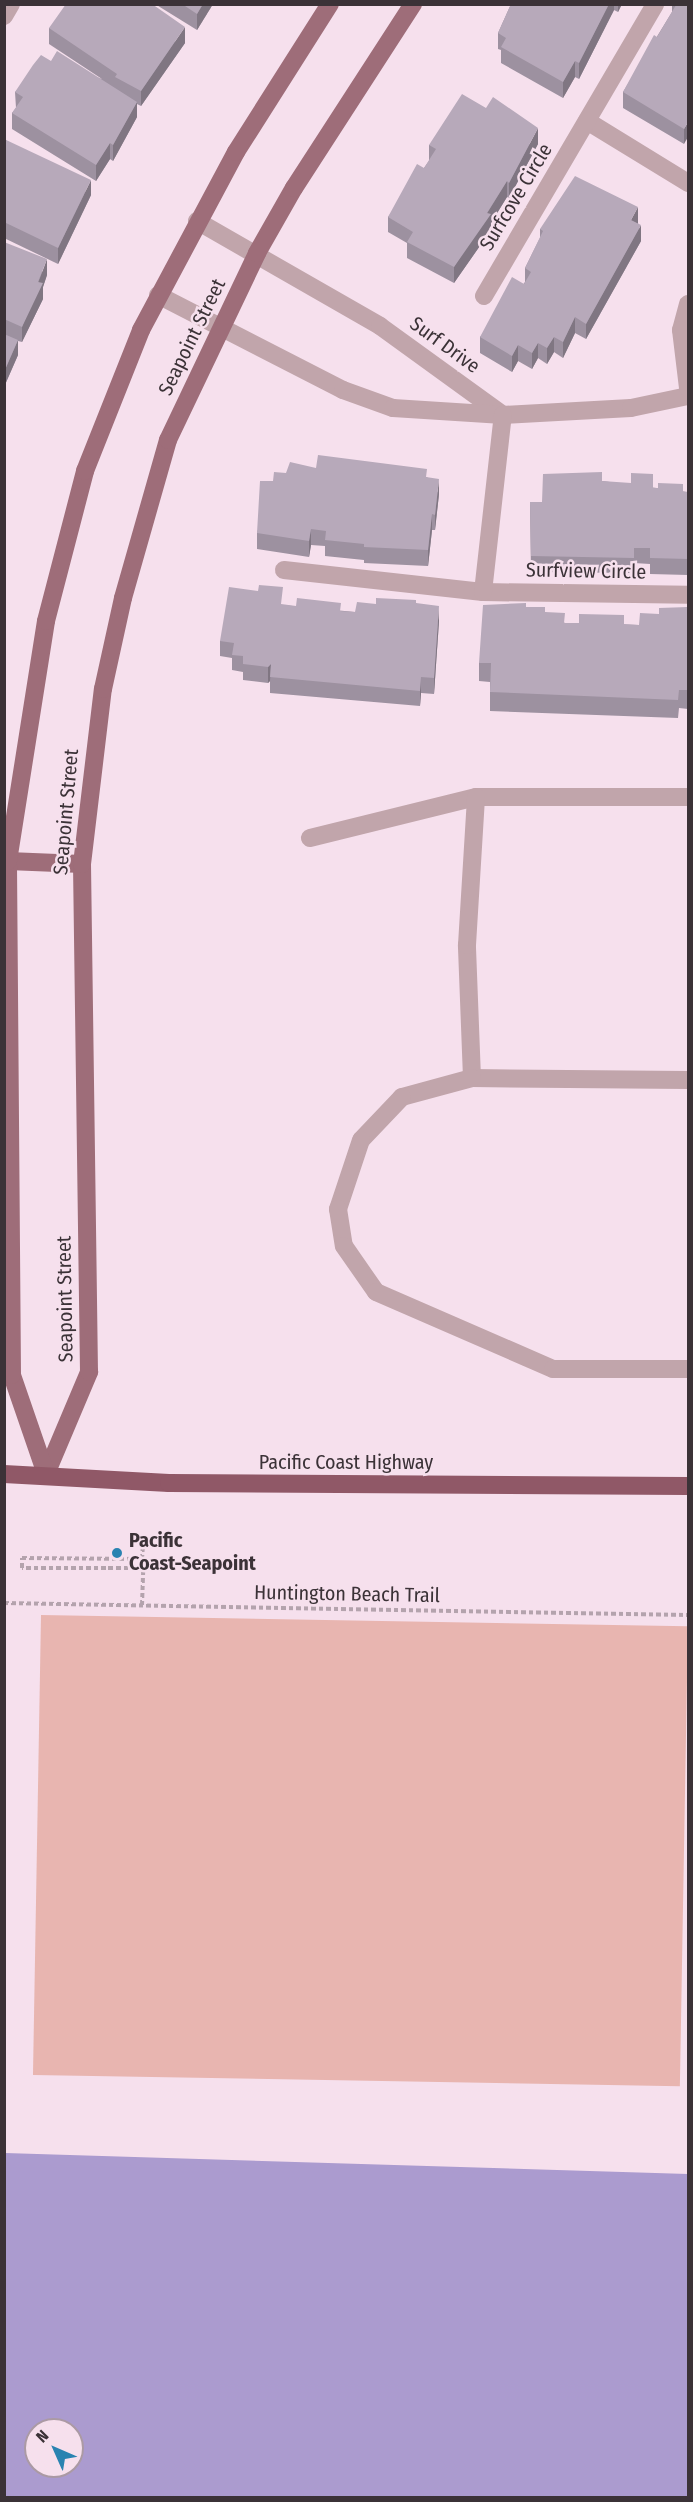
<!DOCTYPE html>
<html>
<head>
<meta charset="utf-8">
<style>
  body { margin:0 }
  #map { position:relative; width:693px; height:2502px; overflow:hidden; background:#f6e0ed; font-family:"Fira Sans Condensed",sans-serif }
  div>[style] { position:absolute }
  .green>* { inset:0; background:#e8b5b0; transform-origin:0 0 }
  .water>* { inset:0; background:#ab9bcf }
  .path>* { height:4px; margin-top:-2px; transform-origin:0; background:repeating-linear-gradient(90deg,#b4a3ad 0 4.5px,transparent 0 7.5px) }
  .minor>* { height:18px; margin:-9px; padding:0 9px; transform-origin:9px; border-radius:9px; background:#c1a5ab }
  .major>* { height:18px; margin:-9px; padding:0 9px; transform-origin:9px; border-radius:9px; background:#9e6d79 }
  .highway>* { height:18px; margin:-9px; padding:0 9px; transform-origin:9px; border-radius:9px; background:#905867 }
  .wall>* { inset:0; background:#9d91a0 }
  .shaded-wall>* { inset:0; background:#807682 }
  .building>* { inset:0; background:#b7a9ba }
  .dots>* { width:16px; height:16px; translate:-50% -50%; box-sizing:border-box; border:3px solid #f6e0ed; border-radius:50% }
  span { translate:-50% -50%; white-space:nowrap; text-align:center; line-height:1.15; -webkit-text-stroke:5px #f6e0ed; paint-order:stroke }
  .street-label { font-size:20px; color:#3b3237 }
  .poi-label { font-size:20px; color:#3b3237; font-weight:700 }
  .left { translate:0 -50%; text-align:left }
  .frame { position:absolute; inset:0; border:6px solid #3b3237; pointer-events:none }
  .north { position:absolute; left:24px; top:2418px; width:60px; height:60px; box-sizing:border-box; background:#f6e0ed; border:2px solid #ab9aa4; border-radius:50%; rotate:315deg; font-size:16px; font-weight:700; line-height:24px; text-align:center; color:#3b3237 }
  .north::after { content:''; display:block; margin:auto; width:21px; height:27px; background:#2983b1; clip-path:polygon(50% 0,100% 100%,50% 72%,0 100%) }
</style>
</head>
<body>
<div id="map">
  <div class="green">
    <div style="left:41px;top:1615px;width:647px;height:460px;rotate:1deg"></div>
  </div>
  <div class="water">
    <div style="clip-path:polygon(evenodd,5px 2153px,688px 2174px,688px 2497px,5px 2497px,5px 2153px,36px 2430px,72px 2430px,72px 2466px,36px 2466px,36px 2430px)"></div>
  </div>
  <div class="path">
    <div style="left:4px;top:1603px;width:684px;rotate:1.01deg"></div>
    <div style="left:142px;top:1605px;width:37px;rotate:-88deg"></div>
    <div style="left:143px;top:1568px;width:121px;rotate:180deg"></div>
    <div style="left:22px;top:1568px;width:10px;rotate:-90deg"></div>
    <div style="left:22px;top:1558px;width:120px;rotate:0.5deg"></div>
    <div style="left:142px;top:1559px;width:15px;rotate:-86deg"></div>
  </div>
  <div class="minor">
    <div style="left:4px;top:16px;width:14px;rotate:-60deg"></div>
    <div style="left:587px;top:121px;width:119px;rotate:31.5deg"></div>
    <div style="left:197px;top:221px;width:211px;rotate:29.8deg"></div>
    <div style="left:380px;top:326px;width:152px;rotate:35.9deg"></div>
    <div style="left:158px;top:295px;width:208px;rotate:27.2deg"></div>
    <div style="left:343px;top:390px;width:53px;rotate:19.8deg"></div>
    <div style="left:393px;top:408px;width:110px;rotate:3.6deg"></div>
    <div style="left:503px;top:415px;width:128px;rotate:-3.1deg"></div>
    <div style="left:631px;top:408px;width:58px;rotate:-11.9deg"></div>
    <div style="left:484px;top:296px;width:338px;rotate:-59.6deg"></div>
    <div style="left:688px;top:304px;width:27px;rotate:105deg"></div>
    <div style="left:681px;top:330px;width:58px;rotate:83.1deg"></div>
    <div style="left:284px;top:570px;width:200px;rotate:6.3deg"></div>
    <div style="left:483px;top:592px;width:205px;rotate:0.8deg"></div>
    <div style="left:483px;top:592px;width:178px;rotate:-83.6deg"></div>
    <div style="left:310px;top:838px;width:171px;rotate:-13.9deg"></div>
    <div style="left:476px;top:797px;width:212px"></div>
    <div style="left:472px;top:1078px;width:133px;rotate:-92.2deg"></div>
    <div style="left:467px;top:945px;width:148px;rotate:-86.5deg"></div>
    <div style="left:688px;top:1080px;width:216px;rotate:-179.5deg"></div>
    <div style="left:472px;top:1078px;width:73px;rotate:164.8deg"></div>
    <div style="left:402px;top:1097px;width:59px;rotate:133.6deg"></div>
    <div style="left:361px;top:1140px;width:73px;rotate:108.4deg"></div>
    <div style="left:338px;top:1209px;width:37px;rotate:81deg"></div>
    <div style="left:344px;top:1246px;width:56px;rotate:55.2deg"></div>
    <div style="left:376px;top:1292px;width:193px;rotate:23.5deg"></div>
    <div style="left:553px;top:1369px;width:135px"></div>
  </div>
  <div class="major">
    <div style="left:8px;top:861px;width:74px;rotate:2.3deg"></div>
    <div style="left:46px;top:1474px;width:111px;rotate:-67.1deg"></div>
    <div style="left:89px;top:1372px;width:508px;rotate:-90.79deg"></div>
    <div style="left:82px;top:864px;width:176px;rotate:-83.2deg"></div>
    <div style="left:103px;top:689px;width:93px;rotate:-77.6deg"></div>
    <div style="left:123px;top:598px;width:164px;rotate:-74.1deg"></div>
    <div style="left:168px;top:440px;width:207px;rotate:-64.5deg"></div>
    <div style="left:257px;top:253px;width:75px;rotate:-60.4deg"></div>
    <div style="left:294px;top:188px;width:219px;rotate:-57.1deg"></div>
    <div style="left:46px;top:1474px;width:105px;rotate:-109deg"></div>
    <div style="left:12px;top:1375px;width:514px;rotate:-90.45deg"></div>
    <div style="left:8px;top:861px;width:243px;rotate:-81deg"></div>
    <div style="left:46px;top:621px;width:155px;rotate:-75.4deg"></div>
    <div style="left:85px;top:471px;width:152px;rotate:-68.3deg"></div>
    <div style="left:141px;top:330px;width:202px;rotate:-61.9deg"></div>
    <div style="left:236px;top:152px;width:175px;rotate:-57.6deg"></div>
  </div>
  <div class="highway">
    <div style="left:4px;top:1474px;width:165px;rotate:3.1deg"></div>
    <div style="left:169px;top:1483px;width:519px;rotate:0.33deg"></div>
  </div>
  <div class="wall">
    <div style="clip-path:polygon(155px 4px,213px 4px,197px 30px)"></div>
    <div style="clip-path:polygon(511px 4px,622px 4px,618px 12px,614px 10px,579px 79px,575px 77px,563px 98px,501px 63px,501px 50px,498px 49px,498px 33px)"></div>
    <div style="clip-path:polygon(672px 4px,688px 4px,684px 144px,623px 108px,623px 92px,672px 12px)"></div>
    <div style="clip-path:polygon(49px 28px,185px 43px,141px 106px,137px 104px,137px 117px,113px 161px,110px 159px,96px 181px,12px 129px,12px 113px,16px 108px,15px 92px,51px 61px,102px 79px,49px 44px)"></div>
    <div style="clip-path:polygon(4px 139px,91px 195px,58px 264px,4px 238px)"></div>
    <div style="clip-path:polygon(538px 144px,509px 198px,507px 197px,491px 223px,491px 230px,454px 283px,407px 258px,407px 243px,388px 232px,388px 217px,424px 168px,429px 161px,429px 145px)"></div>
    <div style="clip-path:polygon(638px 223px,641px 241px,586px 339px,575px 333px,563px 358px,554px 352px,547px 364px,538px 358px,532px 369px,518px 361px,512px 372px,480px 353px,480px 337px,525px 282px,525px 268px,540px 238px,540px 229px)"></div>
    <div style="clip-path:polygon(4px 242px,47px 275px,43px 287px,43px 299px,22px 342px,18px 341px,18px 355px,4px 387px)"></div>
    <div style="clip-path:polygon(316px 468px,427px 477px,439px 494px,435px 530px,432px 530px,428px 566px,364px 563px,364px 560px,325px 556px,325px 546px,311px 545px,309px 557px,257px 549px,257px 533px,273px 481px,286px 473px)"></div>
    <div style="clip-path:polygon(602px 481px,688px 492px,688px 575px,650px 574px,650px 564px,634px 563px,634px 573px,531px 572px,530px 502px,542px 502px)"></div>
    <div style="clip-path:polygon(416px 603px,439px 621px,434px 694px,421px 693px,420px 706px,270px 693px,270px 681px,268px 683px,243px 680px,243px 672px,232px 670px,232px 658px,220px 656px,220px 641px,282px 605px,355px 612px,376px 604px)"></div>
    <div style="clip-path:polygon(526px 607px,545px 612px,565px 623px,639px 625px,659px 614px,688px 607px,688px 709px,679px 708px,678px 718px,490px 711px,490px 682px,479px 681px,479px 663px)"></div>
  </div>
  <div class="shaded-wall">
    <div style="clip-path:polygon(203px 4px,213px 4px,197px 30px,197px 14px)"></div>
    <div style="clip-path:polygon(609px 4px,614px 4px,614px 10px,579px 79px,579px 63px)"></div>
    <div style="clip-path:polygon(618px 4px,622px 4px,618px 12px)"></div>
    <div style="clip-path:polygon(185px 27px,185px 43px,141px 106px,141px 91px)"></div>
    <div style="clip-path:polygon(575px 61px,575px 77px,563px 98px,563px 82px)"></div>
    <div style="clip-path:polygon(137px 102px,137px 117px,113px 161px,113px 145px)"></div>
    <div style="clip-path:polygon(688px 122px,688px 137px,684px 144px,684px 129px)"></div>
    <div style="clip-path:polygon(538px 128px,538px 144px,509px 198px,509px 183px)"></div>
    <div style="clip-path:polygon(110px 143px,110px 159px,96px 181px,96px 165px)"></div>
    <div style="clip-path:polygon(91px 180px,91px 195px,58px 264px,58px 248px)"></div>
    <div style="clip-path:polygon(507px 181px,507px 197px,491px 223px,491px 230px,454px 283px,454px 267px)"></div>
    <div style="clip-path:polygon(638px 207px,638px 223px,631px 235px,631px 220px)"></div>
    <div style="clip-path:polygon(641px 225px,641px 241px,586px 339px,586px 324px)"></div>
    <div style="clip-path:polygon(47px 259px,47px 275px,43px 287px,43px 299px,22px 342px,22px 327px)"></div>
    <div style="clip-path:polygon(575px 317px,575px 333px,563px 358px,563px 342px)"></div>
    <div style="clip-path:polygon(554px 337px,554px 352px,547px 364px,547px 348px)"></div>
    <div style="clip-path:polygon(18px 340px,18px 355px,4px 387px,4px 372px)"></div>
    <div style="clip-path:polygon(538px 343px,538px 358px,532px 369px,532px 353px)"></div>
    <div style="clip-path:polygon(518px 345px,518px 361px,512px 372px,512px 356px)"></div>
    <div style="clip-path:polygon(439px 479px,439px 494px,435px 530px,435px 515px)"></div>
    <div style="clip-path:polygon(432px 514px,432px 530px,428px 566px,428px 550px)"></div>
    <div style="clip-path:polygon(311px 529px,311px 545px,309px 557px,309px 541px)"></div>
    <div style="clip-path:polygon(439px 606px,439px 621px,434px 694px,434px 678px)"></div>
    <div style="clip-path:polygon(271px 664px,270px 681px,268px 683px,268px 667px)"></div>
    <div style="clip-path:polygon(421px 677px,421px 693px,420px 706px,420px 691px)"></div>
  </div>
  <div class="building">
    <div style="clip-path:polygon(66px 4px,152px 4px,185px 27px,141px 91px,115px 77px,117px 74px,49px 28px)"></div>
    <div style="clip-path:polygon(182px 4px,203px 4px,197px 14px)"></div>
    <div style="clip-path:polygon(511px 4px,609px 4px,579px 63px,575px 61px,563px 82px,501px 47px,506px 38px,498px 33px)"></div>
    <div style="clip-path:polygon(675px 4px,688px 4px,688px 122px,684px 129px,623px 92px,654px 35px,657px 37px,676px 5px)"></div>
    <div style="clip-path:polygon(57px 51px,137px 102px,113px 145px,110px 143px,96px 165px,12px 113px,23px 97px,15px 92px,33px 65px,41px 55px,51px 61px)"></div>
    <div style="clip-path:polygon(462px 94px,486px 108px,493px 97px,538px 128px,509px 183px,507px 181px,487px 213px,491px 214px,454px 267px,407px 242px,413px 232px,388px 217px,417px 164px,424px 168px,436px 149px,429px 145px)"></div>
    <div style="clip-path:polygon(4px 139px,91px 180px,58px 248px,4px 222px)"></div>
    <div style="clip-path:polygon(575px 176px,638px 207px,631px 220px,641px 225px,586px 324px,575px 317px,563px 342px,554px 337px,547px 348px,538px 343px,532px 353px,518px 345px,512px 356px,480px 337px,512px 277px,524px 284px,531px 272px,525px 268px,543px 231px,540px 229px)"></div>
    <div style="clip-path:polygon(4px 242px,47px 259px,38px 282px,43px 283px,22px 327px,4px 319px)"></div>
    <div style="clip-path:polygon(4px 334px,18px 340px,4px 372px)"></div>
    <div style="clip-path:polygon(318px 455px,427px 469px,426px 477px,439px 479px,435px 515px,432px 514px,428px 550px,364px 547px,364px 544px,325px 540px,326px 531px,311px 529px,309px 541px,257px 533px,260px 481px,273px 481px,274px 472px,286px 473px,290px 462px,316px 468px)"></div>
    <div style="clip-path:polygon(602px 472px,602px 481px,631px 483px,631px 473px,653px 474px,653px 488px,658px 488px,658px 483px,683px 484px,683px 492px,688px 492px,688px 559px,650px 558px,650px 548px,634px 548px,634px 558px,531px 556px,530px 502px,542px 502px,543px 474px)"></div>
    <div style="clip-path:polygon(259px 585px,283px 587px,281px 604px,296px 606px,297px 598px,341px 603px,340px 611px,355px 612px,357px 602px,376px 604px,376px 598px,416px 600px,416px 603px,439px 606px,434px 678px,421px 677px,420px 691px,270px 677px,271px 664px,268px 667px,243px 664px,243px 656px,232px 655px,234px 643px,220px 641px,229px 587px,258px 591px)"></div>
    <div style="clip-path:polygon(526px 603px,526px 607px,545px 607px,545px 612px,565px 613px,564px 623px,579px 623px,579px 614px,624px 615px,624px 624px,639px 625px,640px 613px,659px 614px,659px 608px,688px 607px,688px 690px,679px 690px,678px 700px,490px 692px,491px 663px,479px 663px,483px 605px)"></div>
  </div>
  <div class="dots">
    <div style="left:117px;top:1553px;background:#2983b1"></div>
  </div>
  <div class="street-label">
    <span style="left:516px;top:197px;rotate:-59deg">Surfcove Circle</span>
    <span style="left:192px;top:337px;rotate:-64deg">Seapoint Street</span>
    <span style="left:445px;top:345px;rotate:36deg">Surf Drive</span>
    <span style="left:586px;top:571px;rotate:1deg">Surfview Circle</span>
    <span style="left:66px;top:812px;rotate:-85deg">Seapoint Street</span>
    <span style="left:65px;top:1299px;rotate:-91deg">Seapoint Street</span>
    <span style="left:346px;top:1462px">Pacific Coast Highway</span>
    <span style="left:347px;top:1594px;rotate:1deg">Huntington Beach Trail</span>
  </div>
  <div class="poi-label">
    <span class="left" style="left:129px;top:1552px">Pacific<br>Coast-Seapoint</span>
  </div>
  <div class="frame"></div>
  <div class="north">N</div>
</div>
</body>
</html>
